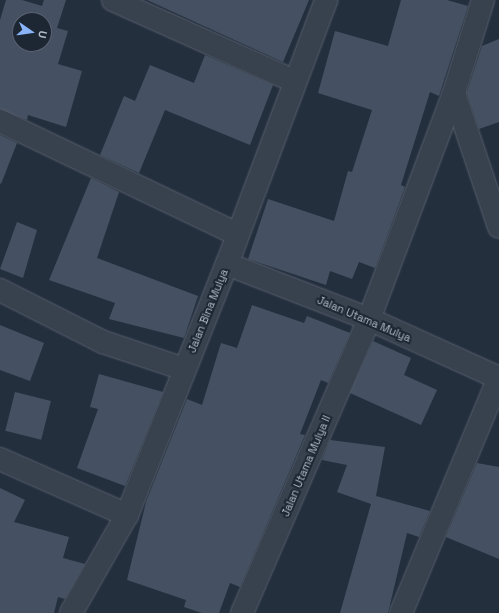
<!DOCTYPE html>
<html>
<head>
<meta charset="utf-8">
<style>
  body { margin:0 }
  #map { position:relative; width:499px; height:613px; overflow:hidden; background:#242f3e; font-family:"Space Grotesk",sans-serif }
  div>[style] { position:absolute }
  .building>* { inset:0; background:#455162; transform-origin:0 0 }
  .roads { filter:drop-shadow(0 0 1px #565f6c) drop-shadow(0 0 1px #565f6c) }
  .minor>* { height:22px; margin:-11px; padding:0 11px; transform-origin:11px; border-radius:11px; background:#38414e }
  span { translate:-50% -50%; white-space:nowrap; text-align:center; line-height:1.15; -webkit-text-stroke:4px #1d2633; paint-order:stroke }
  .street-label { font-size:11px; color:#b4bcc9 }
  .north { position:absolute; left:12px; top:12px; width:40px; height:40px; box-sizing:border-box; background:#1d2633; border:1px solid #59626f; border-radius:50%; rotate:103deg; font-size:11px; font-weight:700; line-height:16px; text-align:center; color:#b4bcc9 }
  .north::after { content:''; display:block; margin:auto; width:14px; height:18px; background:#8ab4f8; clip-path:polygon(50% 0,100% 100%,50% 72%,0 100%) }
</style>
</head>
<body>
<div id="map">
  <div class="building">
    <div style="clip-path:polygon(evenodd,6px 0,22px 0,42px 6px,44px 0,66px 0,57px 28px,68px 31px,58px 64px,82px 71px,66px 127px,28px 115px,27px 120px,0 109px,0 20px,6px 0,20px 20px,44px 20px,44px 44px,20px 44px,20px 20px)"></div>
    <div style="clip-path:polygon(147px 0,309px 0,283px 62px)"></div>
    <div style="clip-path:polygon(401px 0,447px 0,468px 6px,439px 96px,430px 92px,401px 185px,405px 187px,375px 268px,359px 262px,352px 279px,330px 271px,326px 285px,248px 259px,268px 199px,334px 221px,348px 171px,352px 172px,372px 110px,318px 93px,335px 31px,388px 46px)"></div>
    <div style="clip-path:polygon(499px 39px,499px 122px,479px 129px,467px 93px,482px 46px)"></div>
    <div style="clip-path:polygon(205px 55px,273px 85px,250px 145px,165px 110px,139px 173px,100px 155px,124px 96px,135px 101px,150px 65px,194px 83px)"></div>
    <div style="clip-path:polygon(0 135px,17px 143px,1px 184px,0 183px)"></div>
    <div style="clip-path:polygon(91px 178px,119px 192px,97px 258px,198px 296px,184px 338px,109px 319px,115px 303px,49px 280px)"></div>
    <div style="clip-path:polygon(17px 222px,37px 230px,23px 278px,0 269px)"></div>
    <div style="clip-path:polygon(252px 305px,304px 323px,307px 316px,350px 333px,328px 383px,321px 380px,300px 434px,305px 435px,240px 587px,230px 583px,219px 613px,202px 613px,184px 607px,186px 600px,127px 580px,146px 502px,187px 399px,202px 405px,221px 343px,237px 348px)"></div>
    <div style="clip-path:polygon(0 325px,44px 343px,30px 381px,0 370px)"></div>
    <div style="clip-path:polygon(373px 341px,411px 358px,404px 375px,437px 390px,421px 425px,350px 393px)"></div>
    <div style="clip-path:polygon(99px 374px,163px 392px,125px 486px,77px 468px,98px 409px,90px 407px)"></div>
    <div style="left:15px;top:392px;width:37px;height:40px;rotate:14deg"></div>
    <div style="clip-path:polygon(330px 440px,385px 447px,376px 496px,430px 511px,419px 537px,407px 533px,388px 613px,340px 613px,371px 504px,337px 492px,347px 465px,322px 460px)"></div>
    <div style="clip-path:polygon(477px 463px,499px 467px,499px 559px,446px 537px)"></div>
    <div style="clip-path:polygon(0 488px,25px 500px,14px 522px,69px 537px,63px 558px,85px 564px,65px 599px,58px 597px,54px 613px,0 613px)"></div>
  </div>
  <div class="roads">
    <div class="minor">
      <div style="left:113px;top:0;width:198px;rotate:24.1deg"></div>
      <div style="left:454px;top:93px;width:141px;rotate:71.4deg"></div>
      <div style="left:0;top:121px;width:263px;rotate:25.5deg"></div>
      <div style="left:227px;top:264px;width:152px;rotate:21.2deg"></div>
      <div style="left:369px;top:319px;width:143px;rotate:24.4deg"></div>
      <div style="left:0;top:290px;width:115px;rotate:26.8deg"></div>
      <div style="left:103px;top:342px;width:85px;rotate:18.4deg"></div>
      <div style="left:0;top:459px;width:139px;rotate:23.8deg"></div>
      <div style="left:71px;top:613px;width:113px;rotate:-60.3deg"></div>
      <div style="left:127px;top:515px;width:270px;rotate:-68.3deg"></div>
      <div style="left:227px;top:264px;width:282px;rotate:-69.4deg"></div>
      <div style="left:242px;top:613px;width:320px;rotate:-66.6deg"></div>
      <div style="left:369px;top:319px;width:241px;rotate:-69.4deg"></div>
      <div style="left:454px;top:93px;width:97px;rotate:-72.7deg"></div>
      <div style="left:401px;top:613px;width:255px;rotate:-67.4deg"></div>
    </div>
  </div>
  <div class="street-label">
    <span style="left:208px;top:311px;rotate:-68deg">Jalan Bina Mulya</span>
    <span style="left:364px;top:319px;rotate:23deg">Jalan Utama Mulya</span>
    <span style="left:306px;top:466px;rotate:-67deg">Jalan Utama Mulya II</span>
  </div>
  <div class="north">U</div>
</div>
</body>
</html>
